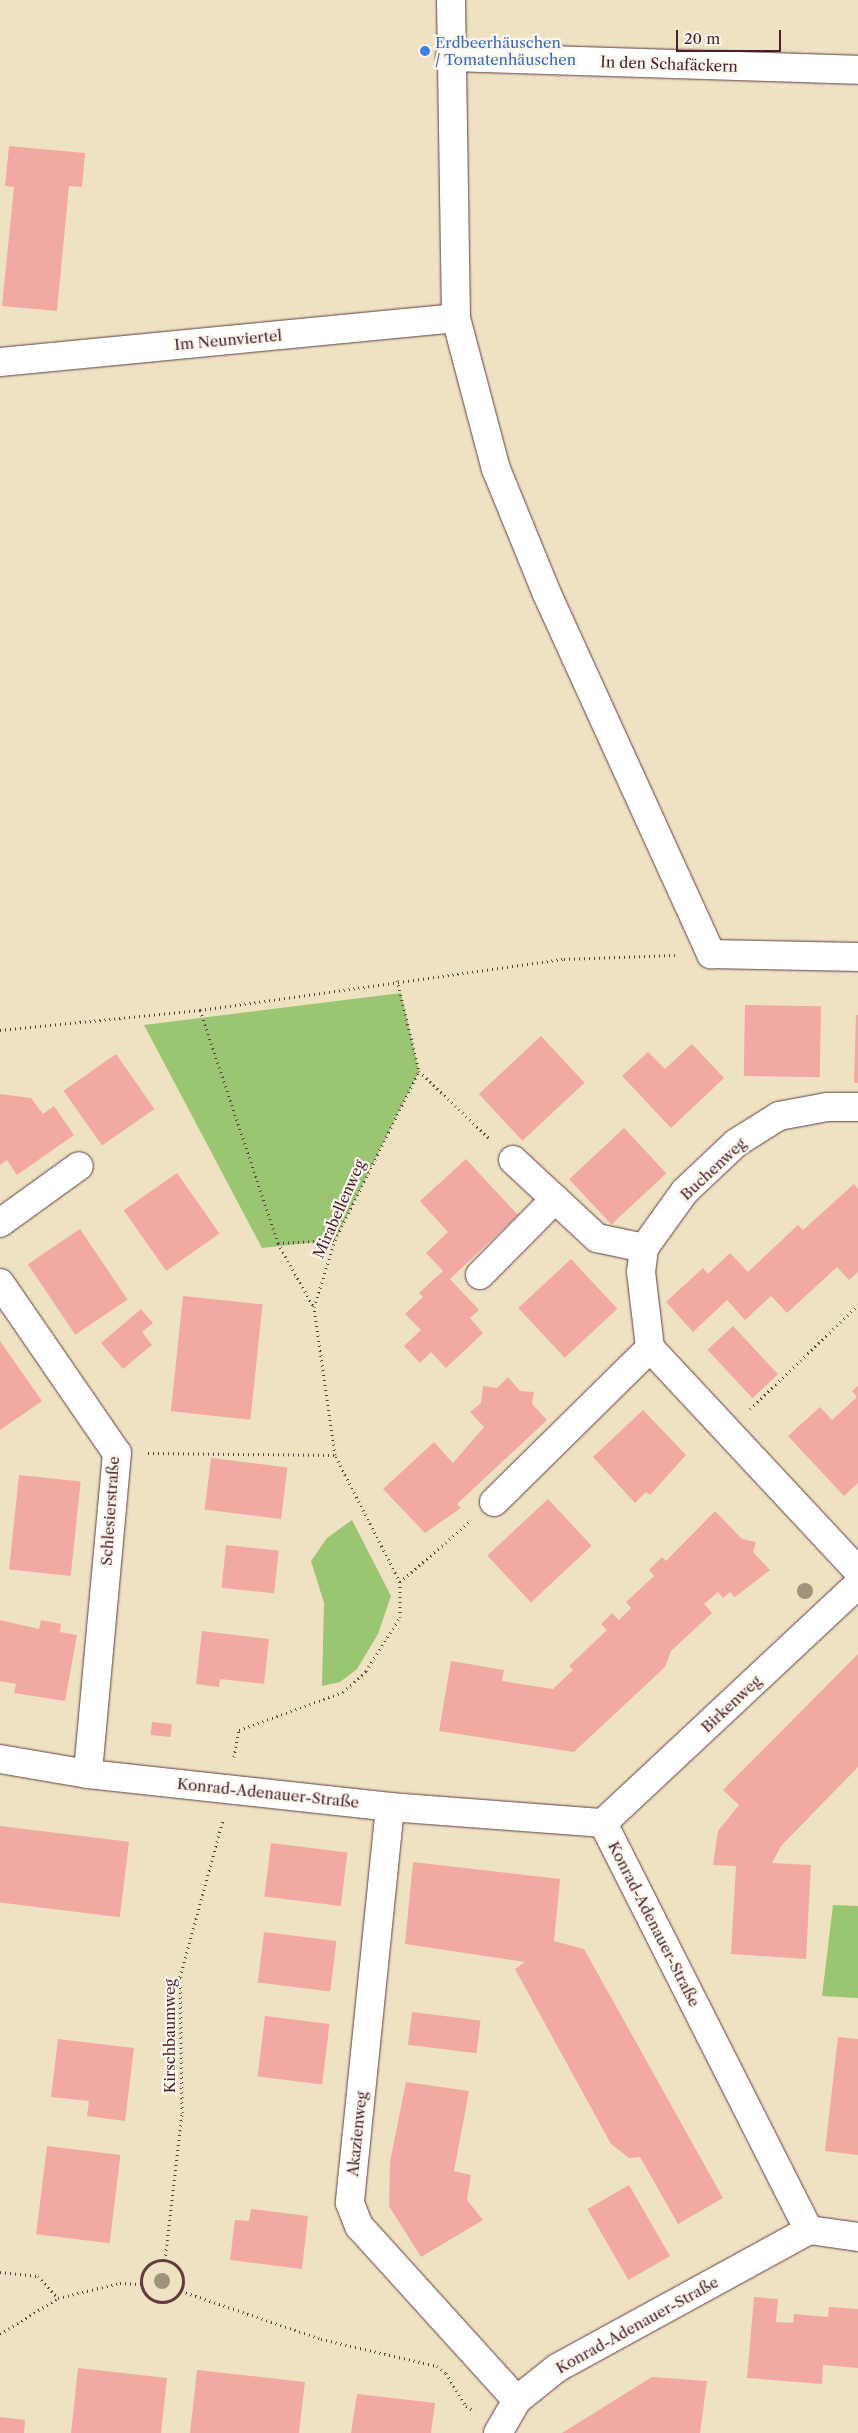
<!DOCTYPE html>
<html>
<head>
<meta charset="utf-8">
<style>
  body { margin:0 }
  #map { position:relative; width:858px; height:2433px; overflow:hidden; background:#eee2c3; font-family:"Libre Caslon Text",serif }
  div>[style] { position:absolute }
  .green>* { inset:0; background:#9ac572 }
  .building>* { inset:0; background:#f2a9a4; transform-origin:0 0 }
  .path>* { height:3px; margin-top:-1.5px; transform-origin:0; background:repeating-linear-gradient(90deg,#633c42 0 1px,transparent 0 5px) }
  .path>.ring { margin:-1.5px; padding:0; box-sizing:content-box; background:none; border:3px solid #633c42; border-radius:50% }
  .roads { filter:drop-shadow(0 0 1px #633c42) drop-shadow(0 0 1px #633c42) }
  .minor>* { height:28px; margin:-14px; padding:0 14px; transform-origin:14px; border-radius:14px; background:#fff }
  .trees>* { width:16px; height:16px; margin:-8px; border-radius:50%; background:#a1927b }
  .dots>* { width:14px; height:14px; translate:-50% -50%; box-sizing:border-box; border:2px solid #fbf7ec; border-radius:50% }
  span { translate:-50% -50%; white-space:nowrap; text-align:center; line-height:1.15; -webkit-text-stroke:4.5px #fbf7ec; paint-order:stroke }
  .shop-label { font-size:15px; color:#366cbe }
  .left { translate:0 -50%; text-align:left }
  .street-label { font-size:15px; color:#4a1f2b }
  .scale { position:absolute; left:676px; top:30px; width:105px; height:22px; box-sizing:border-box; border:2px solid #4a1f2b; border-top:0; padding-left:6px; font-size:15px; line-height:18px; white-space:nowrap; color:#4a1f2b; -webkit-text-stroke:4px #fbf7ec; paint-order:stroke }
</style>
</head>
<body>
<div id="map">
  <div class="green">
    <div style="clip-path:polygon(401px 993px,419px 1071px,335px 1240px,262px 1248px,144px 1025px)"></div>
    <div style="clip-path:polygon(352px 1520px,391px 1596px,378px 1634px,357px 1669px,340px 1682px,322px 1686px,324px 1603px,311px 1561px,327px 1538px)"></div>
    <div style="clip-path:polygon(833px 1905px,858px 1906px,858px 1998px,822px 1996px)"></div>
  </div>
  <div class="building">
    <div style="clip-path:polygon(9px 146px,85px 153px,82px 187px,69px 186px,57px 311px,2px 306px,14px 187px,5px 186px)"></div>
    <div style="left:745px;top:1005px;width:76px;height:71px;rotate:1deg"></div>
    <div style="clip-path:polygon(856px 1015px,858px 1015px,858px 1083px,854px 1083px)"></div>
    <div style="left:541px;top:1036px;width:64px;height:85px;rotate:47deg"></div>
    <div style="clip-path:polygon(692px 1044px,724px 1078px,671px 1128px,622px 1076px,648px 1052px,665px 1069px)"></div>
    <div style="left:116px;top:1054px;width:67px;height:64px;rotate:55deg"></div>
    <div style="clip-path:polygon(0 1094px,31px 1098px,43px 1114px,54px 1106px,74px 1135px,17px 1175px,7px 1160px,0 1165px)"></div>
    <div style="left:624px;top:1128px;width:62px;height:75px;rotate:47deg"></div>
    <div style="clip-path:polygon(466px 1159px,518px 1215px,450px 1279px,479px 1310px,470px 1318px,483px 1333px,446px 1368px,431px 1352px,420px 1363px,404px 1346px,421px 1330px,405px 1314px,423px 1297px,419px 1293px,443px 1271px,426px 1253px,448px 1232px,420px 1201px)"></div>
    <div style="left:177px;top:1173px;width:74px;height:65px;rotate:55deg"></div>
    <div style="clip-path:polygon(854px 1184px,858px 1189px,858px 1272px,849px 1280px,837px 1267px,787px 1313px,771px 1296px,745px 1320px,727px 1300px,693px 1332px,666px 1302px,703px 1268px,708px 1274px,730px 1253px,748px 1272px,798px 1225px,803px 1230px)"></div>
    <div style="left:80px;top:1229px;width:85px;height:63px;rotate:56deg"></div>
    <div style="left:571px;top:1259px;width:68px;height:72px;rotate:47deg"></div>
    <div style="left:183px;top:1296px;width:80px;height:116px;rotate:6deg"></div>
    <div style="clip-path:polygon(141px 1309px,153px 1323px,142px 1332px,152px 1345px,123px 1369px,101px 1343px)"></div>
    <div style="left:733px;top:1326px;width:66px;height:35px;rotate:47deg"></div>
    <div style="clip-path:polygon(0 1341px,42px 1401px,0 1430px)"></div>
    <div style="clip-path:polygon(508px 1377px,520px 1391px,534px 1392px,532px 1404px,547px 1420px,457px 1504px,461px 1508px,425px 1533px,383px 1489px,434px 1442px,453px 1463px,484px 1427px,470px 1412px,481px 1403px,483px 1386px,497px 1388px)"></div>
    <div style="clip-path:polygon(858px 1386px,858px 1483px,844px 1496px,788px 1436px,820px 1407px,832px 1420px,857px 1397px,852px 1391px)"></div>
    <div style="clip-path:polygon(643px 1410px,686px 1455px,650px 1495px,646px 1492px,635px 1503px,593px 1457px)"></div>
    <div style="left:211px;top:1458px;width:77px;height:52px;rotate:7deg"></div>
    <div style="left:19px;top:1475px;width:62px;height:95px;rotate:6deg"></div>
    <div style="left:548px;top:1499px;width:64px;height:83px;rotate:47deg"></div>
    <div style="clip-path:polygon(715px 1511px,742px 1539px,756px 1542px,753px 1552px,770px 1570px,735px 1597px,730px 1592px,723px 1598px,718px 1592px,704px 1604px,712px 1613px,671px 1651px,665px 1667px,574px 1752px,439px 1731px,451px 1661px,504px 1670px,502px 1681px,553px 1689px,573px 1670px,569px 1666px,607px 1630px,601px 1624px,612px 1613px,619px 1620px,631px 1608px,626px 1602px,654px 1576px,649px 1570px,662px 1557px,666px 1561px)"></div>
    <div style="left:226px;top:1545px;width:53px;height:43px;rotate:6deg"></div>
    <div style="clip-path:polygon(0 1620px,39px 1629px,41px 1620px,61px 1624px,60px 1632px,77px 1635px,65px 1701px,14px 1693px,16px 1684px,0 1681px)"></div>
    <div style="clip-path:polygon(202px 1631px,269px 1639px,264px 1684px,220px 1679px,219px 1687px,196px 1684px)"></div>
    <div style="clip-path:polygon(858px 1654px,858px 1767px,781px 1846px,772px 1863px,811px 1865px,806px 1959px,731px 1954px,736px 1866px,713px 1865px,718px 1831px,739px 1805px,723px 1790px)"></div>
    <div style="left:152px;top:1722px;width:20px;height:13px;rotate:6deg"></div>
    <div style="left:0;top:1826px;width:130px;height:76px;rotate:7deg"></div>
    <div style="left:271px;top:1843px;width:77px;height:54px;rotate:7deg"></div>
    <div style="clip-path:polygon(413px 1862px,560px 1879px,554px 1941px,584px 1949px,723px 2198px,678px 2224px,640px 2157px,629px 2158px,611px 2144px,515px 1969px,525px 1962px,405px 1944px)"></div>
    <div style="left:264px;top:1932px;width:73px;height:51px;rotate:7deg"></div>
    <div style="left:412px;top:2012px;width:69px;height:33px;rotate:7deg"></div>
    <div style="left:265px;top:2016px;width:65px;height:61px;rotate:7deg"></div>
    <div style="clip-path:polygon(838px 2037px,858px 2039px,858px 2155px,825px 2151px)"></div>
    <div style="clip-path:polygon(58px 2039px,134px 2048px,125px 2121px,87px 2116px,89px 2101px,51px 2097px)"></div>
    <div style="clip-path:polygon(406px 2082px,469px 2091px,454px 2171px,471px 2175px,467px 2200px,483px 2220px,421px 2257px,389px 2206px,390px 2162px)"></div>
    <div style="left:47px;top:2146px;width:74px;height:89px;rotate:7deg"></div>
    <div style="left:629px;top:2185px;width:82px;height:48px;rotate:60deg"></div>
    <div style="clip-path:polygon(251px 2209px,308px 2216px,302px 2269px,230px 2260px,235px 2220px,249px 2221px)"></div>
    <div style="clip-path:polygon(754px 2297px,778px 2299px,776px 2322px,793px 2323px,794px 2314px,828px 2317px,829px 2307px,858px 2309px,858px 2368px,823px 2365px,822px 2384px,747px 2378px)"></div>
    <div style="clip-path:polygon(78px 2368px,167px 2378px,161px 2433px,71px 2433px)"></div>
    <div style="clip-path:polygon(197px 2370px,305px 2382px,299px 2433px,190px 2433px)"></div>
    <div style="clip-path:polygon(652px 2377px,707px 2381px,700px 2433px,562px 2433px)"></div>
    <div style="clip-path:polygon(357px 2394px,435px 2403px,431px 2433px,351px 2433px)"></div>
    <div style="clip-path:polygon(0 2417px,25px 2420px,24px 2433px,0 2433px)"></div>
  </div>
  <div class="path">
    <div style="left:397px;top:980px;width:94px;rotate:76.4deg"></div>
    <div style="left:419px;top:1071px;width:98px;rotate:43.8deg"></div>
    <div style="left:200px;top:1010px;width:246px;rotate:71.5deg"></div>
    <div style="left:278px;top:1243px;width:72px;rotate:60.9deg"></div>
    <div style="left:0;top:1030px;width:201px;rotate:-5.7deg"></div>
    <div style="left:200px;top:1010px;width:368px;rotate:-8deg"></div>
    <div style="left:564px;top:959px;width:111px;rotate:-2.1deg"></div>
    <div style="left:278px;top:1243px;width:57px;rotate:-3deg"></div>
    <div style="left:750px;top:1409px;width:150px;rotate:-43.9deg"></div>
    <div style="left:148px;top:1453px;width:187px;rotate:0.6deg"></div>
    <div style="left:400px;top:1582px;width:91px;rotate:-41deg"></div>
    <div style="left:234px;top:1757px;width:27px;rotate:-80deg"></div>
    <div style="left:239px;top:1730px;width:111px;rotate:-20.1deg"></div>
    <div style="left:343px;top:1692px;width:31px;rotate:-42deg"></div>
    <div style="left:366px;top:1671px;width:64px;rotate:-57.8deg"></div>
    <div style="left:400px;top:1617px;width:35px;rotate:-90deg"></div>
    <div style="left:400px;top:1582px;width:143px;rotate:-117.1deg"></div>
    <div style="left:335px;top:1455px;width:149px;rotate:-98.1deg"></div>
    <div style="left:314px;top:1307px;width:70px;rotate:-72.6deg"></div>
    <div style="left:335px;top:1240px;width:189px;rotate:-63.6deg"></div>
    <div class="ring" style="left:141px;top:2260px;width:39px;height:39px"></div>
    <div style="left:165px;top:2260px;width:148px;rotate:-83.4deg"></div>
    <div style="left:182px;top:2113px;width:136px;rotate:-90.8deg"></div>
    <div style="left:180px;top:1977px;width:163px;rotate:-74.7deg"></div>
    <div style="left:0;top:2272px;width:38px;rotate:6deg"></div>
    <div style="left:38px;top:2276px;width:30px;rotate:48deg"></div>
    <div style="left:181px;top:2291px;width:148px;rotate:18.9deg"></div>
    <div style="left:321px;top:2339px;width:119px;rotate:13.1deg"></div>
    <div style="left:437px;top:2366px;width:11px;rotate:38deg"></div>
    <div style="left:446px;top:2373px;width:39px;rotate:59deg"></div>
    <div style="left:466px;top:2406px;width:10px;rotate:29deg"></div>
    <div style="left:0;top:2334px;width:68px;rotate:-31.8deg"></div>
    <div style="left:58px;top:2298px;width:64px;rotate:-13.6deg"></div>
    <div style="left:120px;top:2283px;width:21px;rotate:3deg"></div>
  </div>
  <div class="roads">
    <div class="minor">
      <div style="left:451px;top:0;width:318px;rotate:89.1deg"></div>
      <div style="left:456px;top:318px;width:156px;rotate:75.2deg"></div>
      <div style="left:496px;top:469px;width:135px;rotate:67.8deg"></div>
      <div style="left:547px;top:594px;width:396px;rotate:65.5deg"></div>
      <div style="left:711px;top:954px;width:147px;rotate:1.2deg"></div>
      <div style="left:450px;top:57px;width:408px;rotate:1.8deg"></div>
      <div style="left:0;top:362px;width:458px;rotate:-5.5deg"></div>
      <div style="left:858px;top:1107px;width:31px;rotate:180deg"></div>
      <div style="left:827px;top:1107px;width:49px;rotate:169.4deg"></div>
      <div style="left:779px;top:1116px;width:51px;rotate:147.9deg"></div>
      <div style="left:736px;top:1143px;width:70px;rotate:136.7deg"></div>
      <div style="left:685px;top:1191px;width:70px;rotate:125.7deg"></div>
      <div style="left:644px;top:1248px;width:24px;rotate:97deg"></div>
      <div style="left:641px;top:1272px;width:77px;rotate:83.2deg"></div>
      <div style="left:650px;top:1348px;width:305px;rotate:47deg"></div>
      <div style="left:513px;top:1160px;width:115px;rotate:42.9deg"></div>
      <div style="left:597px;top:1238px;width:48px;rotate:12deg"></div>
      <div style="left:0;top:1223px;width:97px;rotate:-35.8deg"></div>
      <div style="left:480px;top:1275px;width:107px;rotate:-45.4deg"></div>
      <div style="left:0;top:1283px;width:206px;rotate:55.5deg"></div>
      <div style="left:117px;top:1453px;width:322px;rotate:95.2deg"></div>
      <div style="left:494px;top:1502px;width:219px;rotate:-44.6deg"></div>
      <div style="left:0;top:1759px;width:89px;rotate:9.7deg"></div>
      <div style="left:88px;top:1774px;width:304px;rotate:6.2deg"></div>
      <div style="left:390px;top:1807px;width:214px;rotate:4.3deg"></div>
      <div style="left:603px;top:1823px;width:456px;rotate:63.2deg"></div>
      <div style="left:390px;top:1807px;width:398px;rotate:95.8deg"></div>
      <div style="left:350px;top:2203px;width:25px;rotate:69deg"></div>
      <div style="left:359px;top:2226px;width:235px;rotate:47.8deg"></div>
      <div style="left:603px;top:1823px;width:349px;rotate:-43.1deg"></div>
      <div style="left:809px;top:2230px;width:49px;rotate:8.1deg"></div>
      <div style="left:498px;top:2433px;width:38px;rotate:-60deg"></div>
      <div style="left:517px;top:2400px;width:51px;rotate:-38.7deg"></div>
      <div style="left:557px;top:2368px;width:287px;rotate:-28.7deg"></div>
    </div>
  </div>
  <div class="trees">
    <div style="left:805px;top:1591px"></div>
    <div style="left:162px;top:2281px"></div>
  </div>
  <div class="dots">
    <div style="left:425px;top:51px;background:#3f7fe0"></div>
  </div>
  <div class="shop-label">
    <span class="left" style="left:435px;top:51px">Erdbeerhäuschen<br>/ Tomatenhäuschen</span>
  </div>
  <div class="street-label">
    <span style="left:669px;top:64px;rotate:2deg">In den Schafäckern</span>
    <span style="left:228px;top:340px;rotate:-5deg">Im Neunviertel</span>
    <span style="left:713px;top:1169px;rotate:-43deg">Buchenweg</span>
    <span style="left:339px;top:1209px;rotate:-66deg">Mirabellenweg</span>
    <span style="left:110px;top:1511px;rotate:-86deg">Schlesierstraße</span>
    <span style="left:731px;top:1704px;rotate:-43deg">Birkenweg</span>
    <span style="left:268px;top:1793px;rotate:6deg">Konrad-Adenauer-Straße</span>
    <span style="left:654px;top:1924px;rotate:63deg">Konrad-Adenauer-Straße</span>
    <span style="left:170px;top:2036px;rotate:-90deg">Kirschbaumweg</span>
    <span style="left:357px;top:2134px;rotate:-84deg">Akazienweg</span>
    <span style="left:637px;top:2325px;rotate:-29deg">Konrad-Adenauer-Straße</span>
  </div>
  <div class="scale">20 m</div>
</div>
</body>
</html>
